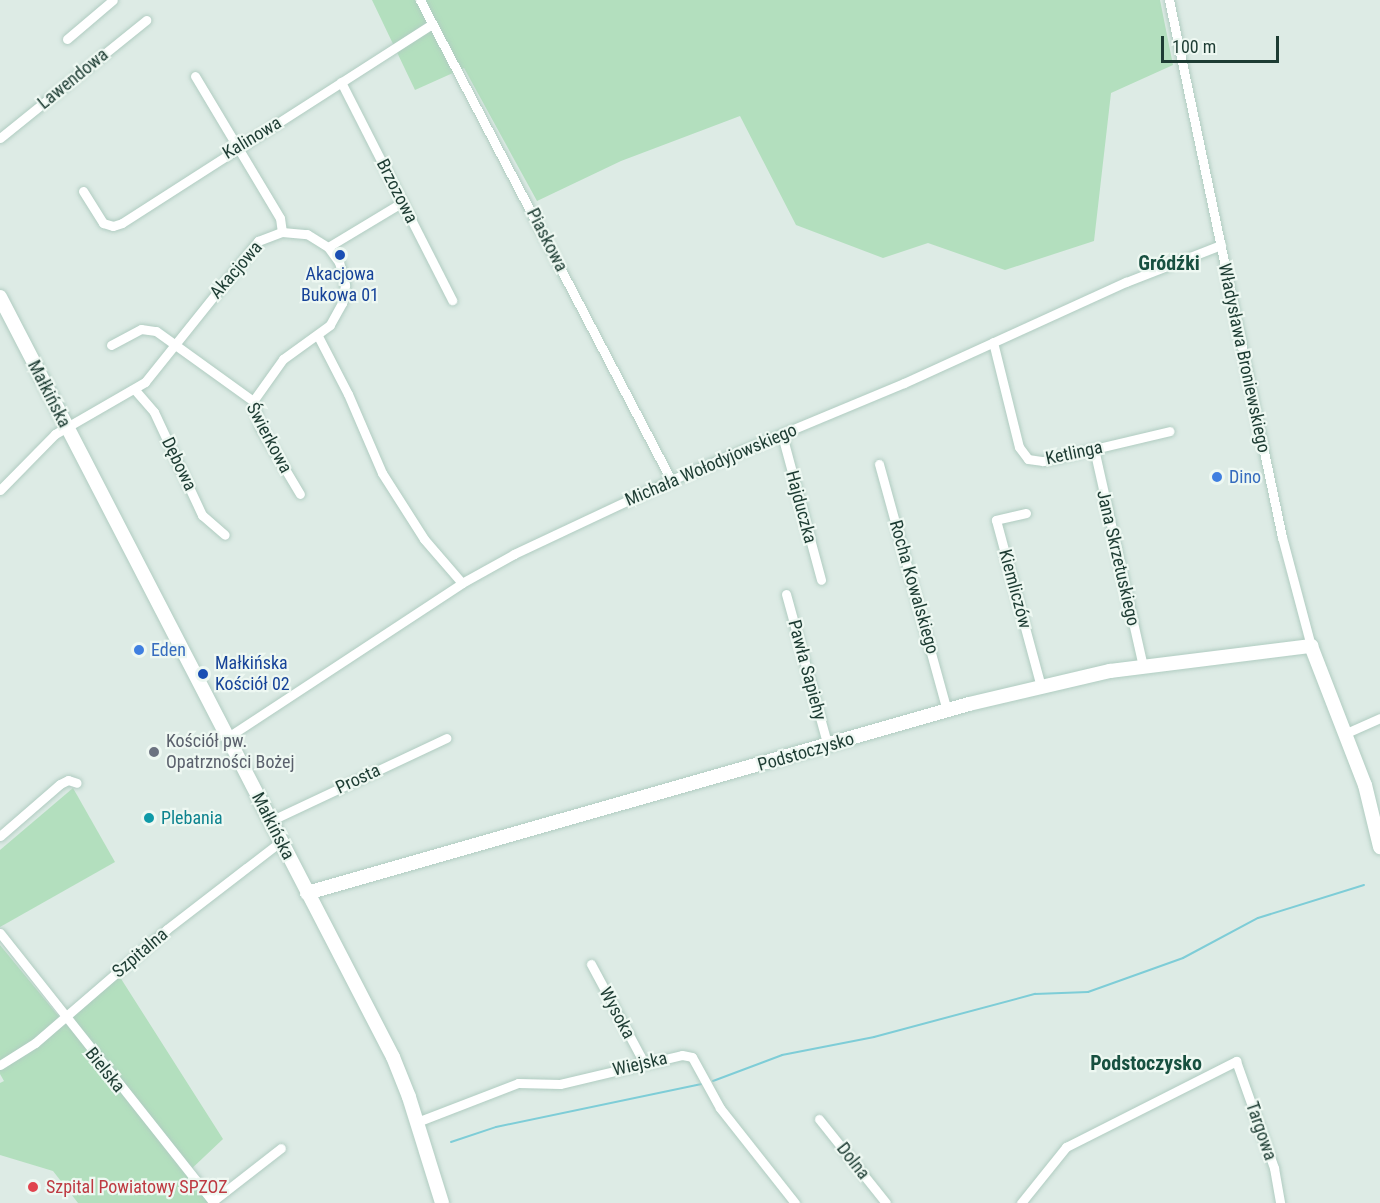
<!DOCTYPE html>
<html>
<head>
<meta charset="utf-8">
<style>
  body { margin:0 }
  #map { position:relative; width:1380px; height:1203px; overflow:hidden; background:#ddebe5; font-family:"Roboto Condensed",sans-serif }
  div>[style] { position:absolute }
  .green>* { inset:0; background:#b3dfbe }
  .stream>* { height:2px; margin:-1px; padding:0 1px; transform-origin:1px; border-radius:1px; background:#7ecdd7 }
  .roads { filter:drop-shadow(0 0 2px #b0ccc1) drop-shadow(0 0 2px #b0ccc1) }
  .street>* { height:9px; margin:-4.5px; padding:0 4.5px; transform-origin:4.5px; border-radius:4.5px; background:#fff }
  .secondary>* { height:14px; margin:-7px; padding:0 7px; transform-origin:7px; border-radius:7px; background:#fff }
  .dots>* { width:16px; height:16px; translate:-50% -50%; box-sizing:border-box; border:3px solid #eef8f2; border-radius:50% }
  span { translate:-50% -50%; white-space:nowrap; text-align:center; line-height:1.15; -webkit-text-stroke:4.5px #eef8f2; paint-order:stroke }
  .street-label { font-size:18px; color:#1d3c33 }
  .transit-label { font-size:18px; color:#164399 }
  .left { translate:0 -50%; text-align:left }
  .shop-label { font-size:18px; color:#366cbe }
  .worship-label { font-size:18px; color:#5b616d }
  .culture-label { font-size:18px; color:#0d838f }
  .health-label { font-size:18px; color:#be3a42 }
  .neighbourhood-label { font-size:20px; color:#175040; font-weight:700 }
  .scale { position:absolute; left:1161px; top:36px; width:118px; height:27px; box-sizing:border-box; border:3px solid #1d3c33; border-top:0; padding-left:8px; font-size:18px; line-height:21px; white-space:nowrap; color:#1d3c33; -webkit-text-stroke:4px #eef8f2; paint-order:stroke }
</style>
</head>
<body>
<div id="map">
  <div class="green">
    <div style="clip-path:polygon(372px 0,1160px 0,1173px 65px,1111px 93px,1094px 241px,1005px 270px,928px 243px,883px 258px,796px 225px,740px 116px,621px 161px,537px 201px,464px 68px,415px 90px)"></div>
    <div style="clip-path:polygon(73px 788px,115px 862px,0 927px,0 850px)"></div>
    <div style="clip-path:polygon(0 945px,65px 1024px,118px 974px,223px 1139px,186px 1174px,209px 1203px,78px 1203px,53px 1171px,0 1155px,0 1083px,4px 1081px,0 1074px)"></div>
  </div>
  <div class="stream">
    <div style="left:713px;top:1081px;width:74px;rotate:-20.6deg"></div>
    <div style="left:782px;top:1055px;width:94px;rotate:-11.1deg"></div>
    <div style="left:874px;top:1037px;width:167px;rotate:-15deg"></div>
    <div style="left:1035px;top:994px;width:53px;rotate:-2.2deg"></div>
    <div style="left:1088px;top:992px;width:101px;rotate:-19.7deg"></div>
    <div style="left:1183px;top:958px;width:85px;rotate:-28.1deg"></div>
    <div style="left:1258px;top:918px;width:111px;rotate:-17.3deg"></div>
    <div style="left:451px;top:1142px;width:47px;rotate:-18.4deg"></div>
    <div style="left:496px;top:1127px;width:210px;rotate:-11.8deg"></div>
  </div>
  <div class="roads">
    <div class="street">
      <div style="left:420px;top:0;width:542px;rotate:62.39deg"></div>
      <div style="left:1169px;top:0;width:549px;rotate:78.12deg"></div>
      <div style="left:1282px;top:537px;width:113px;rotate:75.1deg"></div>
      <div style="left:67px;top:39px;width:60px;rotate:-40.3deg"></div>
      <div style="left:195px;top:76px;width:165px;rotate:59.1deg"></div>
      <div style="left:280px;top:218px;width:14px;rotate:82deg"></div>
      <div style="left:341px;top:82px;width:245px;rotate:63deg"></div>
      <div style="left:0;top:138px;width:188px;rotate:-38.9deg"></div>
      <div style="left:83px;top:191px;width:38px;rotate:58deg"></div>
      <div style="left:103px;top:223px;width:10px;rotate:17deg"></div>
      <div style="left:113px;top:226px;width:9px;rotate:-18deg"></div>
      <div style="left:122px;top:223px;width:368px;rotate:-32.7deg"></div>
      <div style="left:328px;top:247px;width:87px;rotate:-31deg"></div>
      <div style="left:318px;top:336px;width:65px;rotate:62.7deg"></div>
      <div style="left:348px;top:394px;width:86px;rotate:66.7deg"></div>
      <div style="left:382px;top:473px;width:78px;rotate:57.5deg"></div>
      <div style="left:424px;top:539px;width:58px;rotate:49.2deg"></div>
      <div style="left:993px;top:342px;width:108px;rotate:76.1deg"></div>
      <div style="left:1019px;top:447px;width:15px;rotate:53deg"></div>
      <div style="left:1028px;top:459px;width:15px;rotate:8deg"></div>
      <div style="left:1043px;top:461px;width:130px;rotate:-13.3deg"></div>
      <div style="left:111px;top:345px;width:34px;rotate:-28deg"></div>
      <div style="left:141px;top:329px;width:15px;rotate:8deg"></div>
      <div style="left:156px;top:331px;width:120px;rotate:35.8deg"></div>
      <div style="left:253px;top:401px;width:27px;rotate:75deg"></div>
      <div style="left:260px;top:427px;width:78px;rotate:59.2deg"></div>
      <div style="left:135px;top:390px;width:29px;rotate:49deg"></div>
      <div style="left:154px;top:412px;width:114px;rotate:65deg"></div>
      <div style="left:202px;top:515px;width:30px;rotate:41deg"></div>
      <div style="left:782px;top:435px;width:150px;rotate:74.9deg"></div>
      <div style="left:1094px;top:449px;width:222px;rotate:77.3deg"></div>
      <div style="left:879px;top:464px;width:256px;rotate:74.6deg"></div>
      <div style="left:0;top:490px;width:78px;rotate:-45.5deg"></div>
      <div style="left:55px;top:434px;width:104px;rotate:-30deg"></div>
      <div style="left:145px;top:382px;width:181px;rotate:-51.3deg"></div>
      <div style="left:258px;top:241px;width:26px;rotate:-21deg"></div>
      <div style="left:282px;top:232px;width:25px;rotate:5deg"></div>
      <div style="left:307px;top:234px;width:25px;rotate:32deg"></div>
      <div style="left:328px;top:247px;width:19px;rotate:54deg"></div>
      <div style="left:339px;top:262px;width:24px;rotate:75deg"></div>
      <div style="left:345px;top:285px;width:18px;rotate:99deg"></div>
      <div style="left:342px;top:303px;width:25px;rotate:119deg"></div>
      <div style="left:330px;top:325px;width:58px;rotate:144.1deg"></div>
      <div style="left:283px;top:359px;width:52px;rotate:125.5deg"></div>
      <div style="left:1026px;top:513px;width:31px;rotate:167deg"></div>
      <div style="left:996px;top:520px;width:173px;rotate:74.9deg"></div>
      <div style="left:786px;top:594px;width:158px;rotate:74.6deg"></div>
      <div style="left:1344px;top:734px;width:39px;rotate:-24deg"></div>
      <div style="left:228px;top:737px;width:280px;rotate:-33.3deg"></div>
      <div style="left:462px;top:583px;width:60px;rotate:-29.1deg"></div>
      <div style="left:514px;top:554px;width:174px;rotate:-25.2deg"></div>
      <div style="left:671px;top:480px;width:252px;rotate:-22.6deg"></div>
      <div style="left:904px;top:383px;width:244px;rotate:-24.5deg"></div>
      <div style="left:1126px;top:282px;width:102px;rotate:-21.3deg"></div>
      <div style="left:270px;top:821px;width:195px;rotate:-25.2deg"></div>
      <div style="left:0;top:836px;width:79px;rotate:-40.9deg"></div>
      <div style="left:60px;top:784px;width:9px;rotate:-27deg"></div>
      <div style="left:68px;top:780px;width:9px;rotate:18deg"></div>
      <div style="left:0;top:933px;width:345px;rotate:51.6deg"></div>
      <div style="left:591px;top:964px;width:112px;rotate:61.8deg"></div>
      <div style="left:0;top:1065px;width:41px;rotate:-32.2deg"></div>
      <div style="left:35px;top:1043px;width:174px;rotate:-40.8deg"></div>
      <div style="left:167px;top:929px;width:143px;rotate:-37.6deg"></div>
      <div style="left:819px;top:1119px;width:107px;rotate:51.4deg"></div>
      <div style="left:417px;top:1122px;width:108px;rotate:-21.1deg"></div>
      <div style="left:518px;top:1083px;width:42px;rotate:1.4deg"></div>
      <div style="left:560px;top:1084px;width:125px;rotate:-13.4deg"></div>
      <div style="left:682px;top:1055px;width:10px;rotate:11deg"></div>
      <div style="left:692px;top:1057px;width:58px;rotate:61.2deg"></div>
      <div style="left:720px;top:1108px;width:121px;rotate:51.7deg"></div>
      <div style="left:213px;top:1201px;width:86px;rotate:-37.9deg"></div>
      <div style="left:1021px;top:1203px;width:72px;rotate:-51.2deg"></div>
      <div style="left:1066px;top:1147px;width:191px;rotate:-26.8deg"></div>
      <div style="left:1236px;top:1061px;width:114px;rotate:70.4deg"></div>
      <div style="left:1274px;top:1168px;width:36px;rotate:80deg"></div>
    </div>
    <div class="secondary">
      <div style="left:0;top:297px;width:856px;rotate:62.66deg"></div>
      <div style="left:393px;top:1057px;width:43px;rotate:68.2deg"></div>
      <div style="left:409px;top:1097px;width:111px;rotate:72.7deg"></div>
      <div style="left:307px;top:893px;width:688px;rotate:-15.93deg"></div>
      <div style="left:969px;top:704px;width:145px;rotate:-13.2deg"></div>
      <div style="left:1110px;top:671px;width:203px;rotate:-7.1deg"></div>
      <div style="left:1311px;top:646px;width:149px;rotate:68.8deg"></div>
      <div style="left:1365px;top:785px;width:64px;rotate:76.4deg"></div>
    </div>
  </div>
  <div class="dots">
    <div style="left:340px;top:255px;background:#1a4fb4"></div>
    <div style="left:1217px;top:477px;background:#3f7fe0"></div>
    <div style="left:139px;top:650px;background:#3f7fe0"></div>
    <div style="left:203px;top:674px;background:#1a4fb4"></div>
    <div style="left:154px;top:752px;background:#6b7280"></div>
    <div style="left:149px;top:818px;background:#0f9aa8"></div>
    <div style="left:33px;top:1187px;background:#e0444e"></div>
  </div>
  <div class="street-label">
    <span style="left:73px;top:79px;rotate:-39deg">Lawendowa</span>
    <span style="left:252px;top:138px;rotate:-31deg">Kalinowa</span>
    <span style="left:397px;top:191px;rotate:63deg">Brzozowa</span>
    <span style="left:547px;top:240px;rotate:63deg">Piaskowa</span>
    <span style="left:236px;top:270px;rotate:-49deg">Akacjowa</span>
    <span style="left:1244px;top:358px;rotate:78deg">Władysława Broniewskiego</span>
    <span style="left:49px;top:394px;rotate:63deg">Małkińska</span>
    <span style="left:269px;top:438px;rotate:62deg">Świerkowa</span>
    <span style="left:1074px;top:453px;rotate:-12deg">Ketlinga</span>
    <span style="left:179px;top:464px;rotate:64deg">Dębowa</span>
    <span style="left:711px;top:465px;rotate:-23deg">Michała Wołodyjowskiego</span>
    <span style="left:801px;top:507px;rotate:75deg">Hajduczka</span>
    <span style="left:1118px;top:558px;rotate:77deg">Jana Skrzetuskiego</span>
    <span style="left:914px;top:587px;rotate:74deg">Rocha Kowalskiego</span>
    <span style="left:1015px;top:589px;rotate:75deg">Kiemliczów</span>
    <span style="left:807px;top:670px;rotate:75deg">Pawła Sapiehy</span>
    <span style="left:806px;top:752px;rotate:-16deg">Podstoczysko</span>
    <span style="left:358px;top:779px;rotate:-25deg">Prosta</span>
    <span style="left:273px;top:826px;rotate:63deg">Małkińska</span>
    <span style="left:140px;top:953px;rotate:-40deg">Szpitalna</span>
    <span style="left:617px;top:1013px;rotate:62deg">Wysoka</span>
    <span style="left:640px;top:1064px;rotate:-13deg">Wiejska</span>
    <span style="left:105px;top:1070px;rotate:51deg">Bielska</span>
    <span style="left:1261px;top:1131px;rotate:71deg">Targowa</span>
    <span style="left:853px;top:1161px;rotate:52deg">Dolna</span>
  </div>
  <div class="transit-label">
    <span style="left:340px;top:285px">Akacjowa<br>Bukowa 01</span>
    <span class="left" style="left:215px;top:674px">Małkińska<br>Kościół 02</span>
  </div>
  <div class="shop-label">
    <span class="left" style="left:1229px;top:477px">Dino</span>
    <span class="left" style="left:151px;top:650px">Eden</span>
  </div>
  <div class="worship-label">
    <span class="left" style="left:166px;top:752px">Kościół pw.<br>Opatrzności Bożej</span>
  </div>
  <div class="culture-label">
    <span class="left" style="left:161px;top:818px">Plebania</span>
  </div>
  <div class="health-label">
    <span class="left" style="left:46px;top:1187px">Szpital Powiatowy SPZOZ</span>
  </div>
  <div class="neighbourhood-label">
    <span style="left:1169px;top:263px">Gródźki</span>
    <span style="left:1146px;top:1063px">Podstoczysko</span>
  </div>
  <div class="scale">100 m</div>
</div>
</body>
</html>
